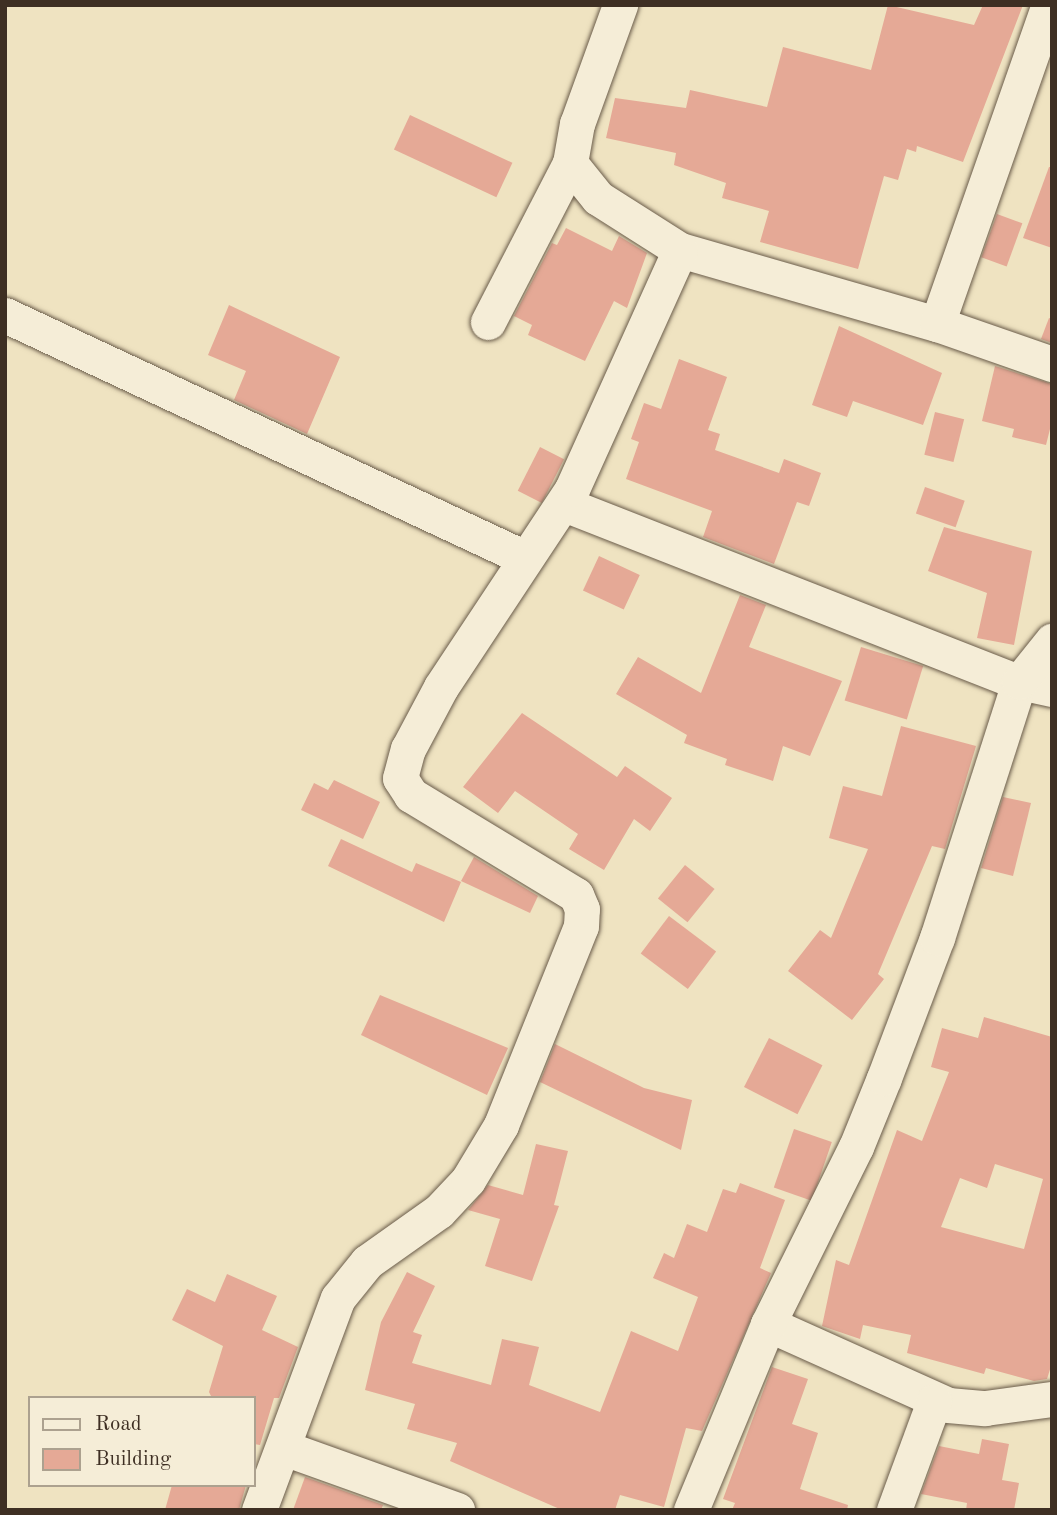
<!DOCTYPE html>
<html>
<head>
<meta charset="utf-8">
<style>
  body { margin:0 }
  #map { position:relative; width:1057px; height:1515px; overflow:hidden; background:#efe3c1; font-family:"Old Standard TT",serif }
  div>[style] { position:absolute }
  .building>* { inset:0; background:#e5a996; transform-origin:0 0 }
  .roads { filter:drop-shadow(0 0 2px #6a5c4a) drop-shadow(0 0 2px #6a5c4a) }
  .minor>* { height:35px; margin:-17.5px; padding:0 17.5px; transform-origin:17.5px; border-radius:17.5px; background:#f5edd7 }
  span { translate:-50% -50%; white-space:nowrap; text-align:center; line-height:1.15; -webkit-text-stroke:5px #f5edd7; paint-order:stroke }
  .frame { position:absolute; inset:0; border:7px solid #3e2f23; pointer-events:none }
  .legend { position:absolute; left:28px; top:1396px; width:228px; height:91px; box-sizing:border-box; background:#f5edd7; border:2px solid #aca18f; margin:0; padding:9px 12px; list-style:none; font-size:21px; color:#3e2f23 }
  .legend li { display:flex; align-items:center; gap:14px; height:35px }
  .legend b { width:35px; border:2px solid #aca18f }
</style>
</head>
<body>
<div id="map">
  <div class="building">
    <div style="clip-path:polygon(888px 5px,974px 25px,983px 5px,1023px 5px,963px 162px,917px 146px,916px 152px,907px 149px,898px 180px,884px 176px,858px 269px,760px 242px,769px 211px,722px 198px,726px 183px,674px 165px,676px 153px,606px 138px,615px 98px,686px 108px,690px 90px,767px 107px,783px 47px,871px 70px)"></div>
    <div style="left:410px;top:115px;width:113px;height:38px;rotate:25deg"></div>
    <div style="clip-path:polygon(1049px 167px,1052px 167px,1052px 248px,1023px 238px)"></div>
    <div style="left:997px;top:214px;width:27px;height:46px;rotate:20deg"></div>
    <div style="clip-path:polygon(566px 228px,612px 251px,619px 236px,647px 253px,627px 308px,614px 301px,585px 361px,528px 335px,532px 325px,514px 316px,552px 243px,557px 245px)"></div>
    <div style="clip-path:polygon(229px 305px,340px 357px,307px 434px,234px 400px,246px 371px,208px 355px)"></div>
    <div style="clip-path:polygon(1049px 318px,1052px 319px,1052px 343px,1041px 339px)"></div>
    <div style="clip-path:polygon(839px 326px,942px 373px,923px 425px,853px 401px,847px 417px,812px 405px)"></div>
    <div style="clip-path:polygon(679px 359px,727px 377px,708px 430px,720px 434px,715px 450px,779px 473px,784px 459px,821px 473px,809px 506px,797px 502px,774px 564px,703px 537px,712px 511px,626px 479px,639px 442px,631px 439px,644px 403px,661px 409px)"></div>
    <div style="clip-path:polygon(995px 366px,1052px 384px,1052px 421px,1046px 445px,1012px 437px,1014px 429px,982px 421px)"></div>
    <div style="left:935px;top:412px;width:30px;height:44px;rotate:14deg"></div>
    <div style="left:540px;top:447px;width:27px;height:49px;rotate:27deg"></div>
    <div style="left:925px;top:487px;width:42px;height:28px;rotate:19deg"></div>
    <div style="clip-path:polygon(944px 527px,1032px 551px,1014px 645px,977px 638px,987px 593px,928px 571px)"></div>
    <div style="left:599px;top:556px;width:45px;height:38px;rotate:25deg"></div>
    <div style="clip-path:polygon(740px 595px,766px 605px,749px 647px,842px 681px,810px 756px,783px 746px,773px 781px,725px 765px,727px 759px,684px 743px,687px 735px,616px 694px,638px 657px,701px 693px)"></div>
    <div style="left:861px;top:647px;width:65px;height:56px;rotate:17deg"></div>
    <div style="clip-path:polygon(522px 713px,617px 777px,625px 766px,672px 798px,650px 831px,634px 819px,604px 870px,569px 849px,578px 834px,515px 791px,498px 813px,463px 787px)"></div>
    <div style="clip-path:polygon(901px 726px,976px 746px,945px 849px,932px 846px,878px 974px,884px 979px,852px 1020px,788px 971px,820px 930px,831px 938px,868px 849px,829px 838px,843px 786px,882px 796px)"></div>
    <div style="clip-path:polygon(334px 780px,380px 802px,363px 839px,301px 810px,314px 783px,328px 790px)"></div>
    <div style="clip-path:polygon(1003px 797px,1031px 803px,1013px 876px,981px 868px)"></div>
    <div style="clip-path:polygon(341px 839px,412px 872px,416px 863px,461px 882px,444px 922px,328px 866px)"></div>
    <div style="clip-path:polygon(474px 857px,538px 896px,530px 913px,461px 881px)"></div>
    <div style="left:685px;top:865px;width:38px;height:43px;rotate:39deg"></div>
    <div style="left:669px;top:916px;width:59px;height:47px;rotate:37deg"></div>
    <div style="clip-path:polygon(380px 995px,508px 1048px,487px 1095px,361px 1035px)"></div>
    <div style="clip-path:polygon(evenodd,984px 1017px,1052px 1037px,1052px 1363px,1047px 1379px,1034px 1381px,986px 1368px,984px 1374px,907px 1353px,911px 1335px,863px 1325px,860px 1339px,822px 1326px,836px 1260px,849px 1265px,897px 1130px,922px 1141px,949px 1072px,931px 1067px,942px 1028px,978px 1038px,984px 1017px,995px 1164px,1043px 1179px,1024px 1249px,941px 1227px,960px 1178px,987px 1188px,995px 1164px)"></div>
    <div style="left:769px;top:1038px;width:60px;height:55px;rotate:27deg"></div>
    <div style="clip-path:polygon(555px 1044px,644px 1088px,692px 1100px,681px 1150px,540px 1082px)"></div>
    <div style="left:794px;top:1129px;width:40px;height:62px;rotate:19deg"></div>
    <div style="clip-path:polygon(536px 1144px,568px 1151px,554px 1205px,559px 1206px,532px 1281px,485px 1266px,500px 1219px,468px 1210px,488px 1185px,523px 1195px)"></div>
    <div style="clip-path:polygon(740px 1183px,785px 1200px,760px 1268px,771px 1273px,702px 1431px,686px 1428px,664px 1507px,620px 1495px,615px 1510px,562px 1510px,450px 1461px,457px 1443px,407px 1429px,415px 1404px,365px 1390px,381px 1322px,407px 1272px,435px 1286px,413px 1332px,422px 1335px,412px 1363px,491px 1385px,502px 1339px,539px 1347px,529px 1385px,600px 1412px,631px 1331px,678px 1351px,698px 1297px,653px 1278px,664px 1253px,674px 1258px,687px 1224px,707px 1232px,723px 1189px,736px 1193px)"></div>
    <div style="clip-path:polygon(227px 1274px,277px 1296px,262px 1330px,298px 1347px,279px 1398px,274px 1398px,260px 1445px,254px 1444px,254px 1398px,212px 1398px,209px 1392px,223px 1346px,172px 1320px,187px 1289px,215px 1302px)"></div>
    <div style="clip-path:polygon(772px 1367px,808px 1379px,792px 1424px,818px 1433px,800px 1489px,848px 1505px,847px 1510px,732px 1510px,735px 1503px,723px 1499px)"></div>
    <div style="clip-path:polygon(982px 1439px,1009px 1444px,1002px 1480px,1019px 1483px,1014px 1510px,966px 1510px,967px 1503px,921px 1494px,939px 1446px,979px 1454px)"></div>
    <div style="clip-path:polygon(305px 1477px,383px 1505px,381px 1510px,293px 1510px)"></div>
    <div style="clip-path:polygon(172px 1485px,246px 1485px,239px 1510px,165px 1510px)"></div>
  </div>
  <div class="roads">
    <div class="minor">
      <div style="left:680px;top:250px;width:267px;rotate:16.1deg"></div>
      <div style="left:937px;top:324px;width:338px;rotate:-70.7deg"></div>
      <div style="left:5px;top:315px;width:574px;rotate:25.05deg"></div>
      <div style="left:488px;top:322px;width:179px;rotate:-62.7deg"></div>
      <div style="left:937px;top:324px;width:122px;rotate:19.2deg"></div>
      <div style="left:564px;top:504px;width:489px;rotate:21.4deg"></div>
      <div style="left:1019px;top:682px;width:34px;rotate:12deg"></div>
      <div style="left:768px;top:1324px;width:197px;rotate:24.2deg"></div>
      <div style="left:948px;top:1405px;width:37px;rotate:5deg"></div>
      <div style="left:985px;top:1408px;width:68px;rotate:-7.7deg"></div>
      <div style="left:284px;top:1448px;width:184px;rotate:19.7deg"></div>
      <div style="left:259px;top:1510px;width:226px;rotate:-69.6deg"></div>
      <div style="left:338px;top:1298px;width:46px;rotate:-51.1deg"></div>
      <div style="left:367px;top:1262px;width:88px;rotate:-35.3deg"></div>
      <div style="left:439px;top:1211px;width:42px;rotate:-46.9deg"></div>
      <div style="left:468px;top:1180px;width:64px;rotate:-59deg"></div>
      <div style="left:501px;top:1125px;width:214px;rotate:-68.1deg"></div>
      <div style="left:581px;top:926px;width:17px;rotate:-87deg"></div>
      <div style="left:582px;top:909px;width:15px;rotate:-113deg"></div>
      <div style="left:576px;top:895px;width:193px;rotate:-148.8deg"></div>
      <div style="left:411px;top:795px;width:20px;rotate:-123deg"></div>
      <div style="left:400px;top:778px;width:30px;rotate:-75deg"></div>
      <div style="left:408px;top:749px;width:70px;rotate:-62deg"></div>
      <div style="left:441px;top:687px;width:237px;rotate:-56.5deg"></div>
      <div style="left:572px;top:489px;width:262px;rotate:-65.7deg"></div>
      <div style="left:680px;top:250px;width:97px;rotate:-147.6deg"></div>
      <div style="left:598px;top:198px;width:45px;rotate:-128.7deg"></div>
      <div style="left:570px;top:163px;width:40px;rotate:-80deg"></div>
      <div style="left:577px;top:124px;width:127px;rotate:-70.1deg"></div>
      <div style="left:691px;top:1510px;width:201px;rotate:-67.5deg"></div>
      <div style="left:768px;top:1324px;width:198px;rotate:-63.6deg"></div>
      <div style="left:856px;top:1147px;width:74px;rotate:-67.9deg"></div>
      <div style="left:884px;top:1078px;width:150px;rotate:-69.3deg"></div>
      <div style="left:937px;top:938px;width:269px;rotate:-72.2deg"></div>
      <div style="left:1019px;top:682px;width:53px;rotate:-51.2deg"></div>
      <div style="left:894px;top:1510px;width:116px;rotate:-69.8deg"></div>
    </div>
  </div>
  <div class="frame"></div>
  <ul class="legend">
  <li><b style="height:9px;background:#f5edd7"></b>Road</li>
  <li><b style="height:19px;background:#e5a996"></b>Building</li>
  </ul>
</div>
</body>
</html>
